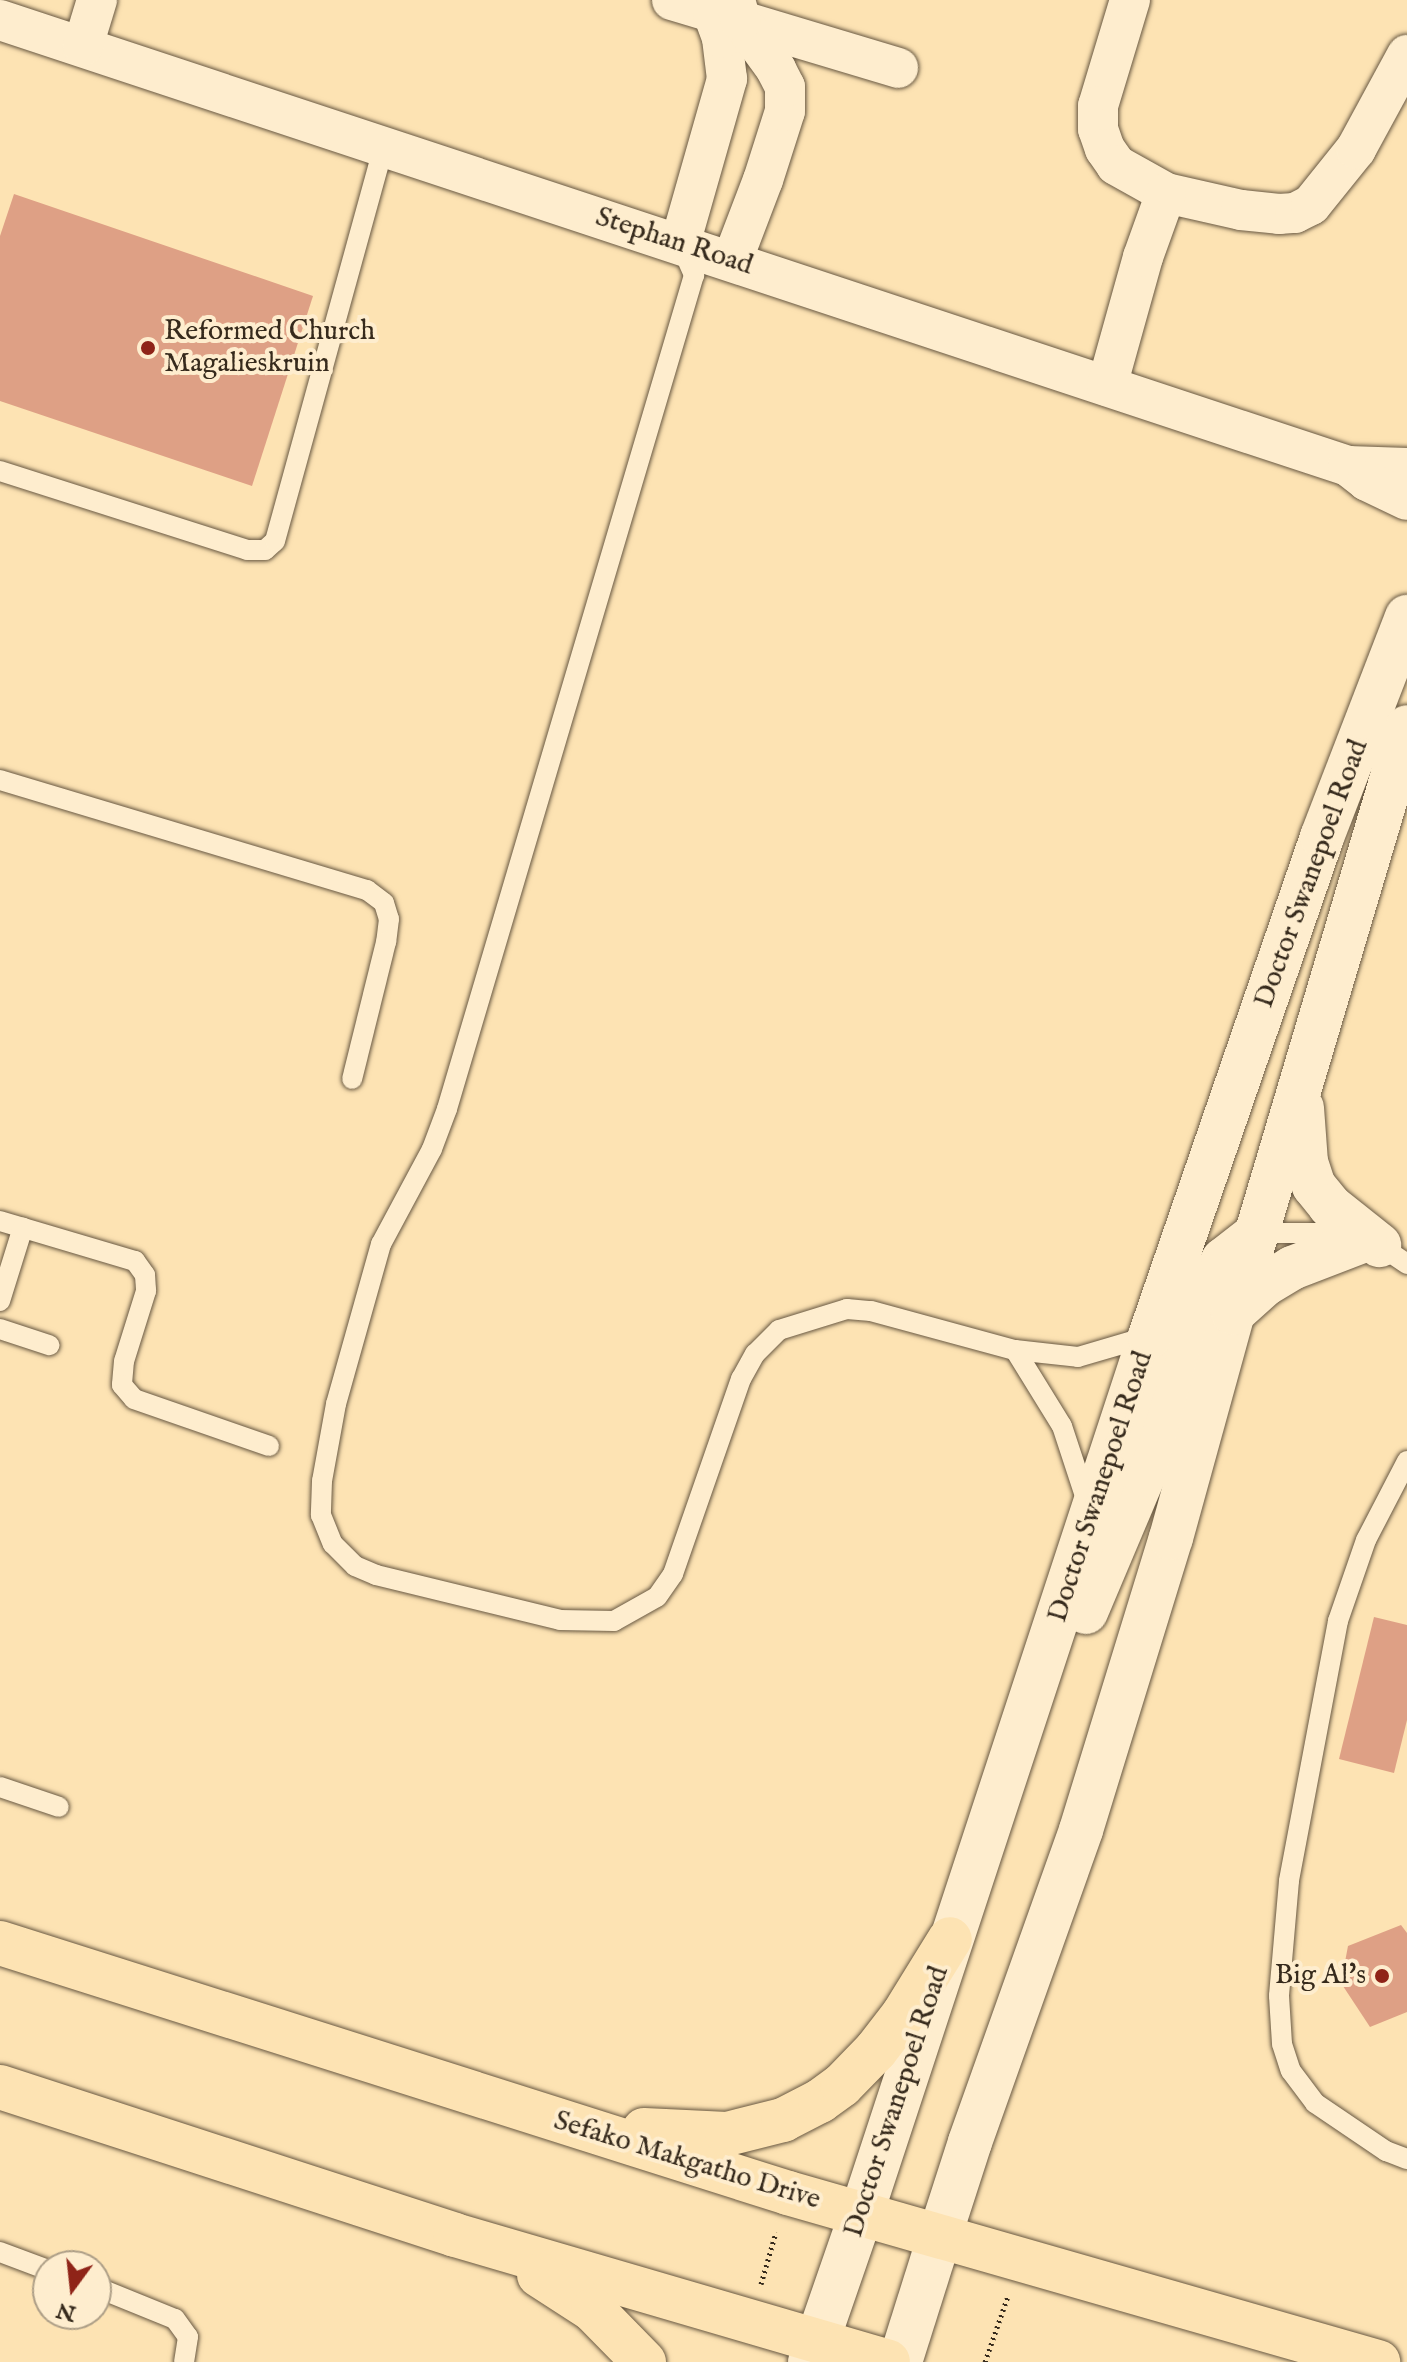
<!DOCTYPE html>
<html>
<head>
<meta charset="utf-8">
<style>
  body { margin:0 }
  #map { position:relative; width:1407px; height:2362px; overflow:hidden; background:#fde3b3; font-family:"IM FELL English",serif }
  div>[style] { position:absolute }
  .building>* { inset:0; background:#dea085 }
  .path>* { height:5px; margin-top:-2.5px; transform-origin:0; background:repeating-linear-gradient(90deg,#362a1c 0 2px,transparent 0 6px) }
  .roads { filter:drop-shadow(0 0 2px #685842) drop-shadow(0 0 2px #685842) }
  .service>* { height:20px; margin:-10px; padding:0 10px; transform-origin:10px; border-radius:10px; background:#feedce }
  .minor>* { height:40px; margin:-20px; padding:0 20px; transform-origin:20px; border-radius:20px; background:#feedce }
  .tertiary>* { height:44px; margin:-22px; padding:0 22px; transform-origin:22px; border-radius:22px; background:#feedce }
  .secondary>* { height:44px; margin:-22px; padding:0 22px; transform-origin:22px; border-radius:22px; background:#feedce }
  .primary>* { height:44px; margin:-22px; padding:0 22px; transform-origin:22px; border-radius:22px; background:#fde3b3 }
  .dots>* { width:22px; height:22px; translate:-50% -50%; box-sizing:border-box; border:4px solid #feedce; border-radius:50% }
  span { translate:-50% -50%; white-space:nowrap; text-align:center; line-height:1.15; -webkit-text-stroke:8px #feedce; paint-order:stroke }
  .street-label { font-size:28px; color:#362a1c }
  .poi-label { font-size:28px; color:#362a1c }
  .left { translate:0 -50%; text-align:left }
  .right { translate:-100% -50%; text-align:right }
  .north { position:absolute; left:32px; top:2250px; width:80px; height:80px; box-sizing:border-box; background:#feedce; border:2px solid #ae9f87; border-radius:50%; rotate:195deg; font-size:22px; font-weight:700; line-height:32px; text-align:center; color:#362a1c }
  .north::after { content:''; display:block; margin:auto; width:28px; height:36px; background:#8f2418; clip-path:polygon(50% 0,100% 100%,50% 72%,0 100%) }
</style>
</head>
<body>
<div id="map">
  <div class="building">
    <div style="clip-path:polygon(14px 194px,313px 296px,252px 486px,0 401px,0 236px)"></div>
    <div style="clip-path:polygon(1374px 1617px,1407px 1625px,1407px 1720px,1394px 1773px,1339px 1759px)"></div>
    <div style="clip-path:polygon(1401px 1925px,1407px 1933px,1407px 2012px,1370px 2027px,1341px 1983px,1348px 1946px)"></div>
  </div>
  <div class="path">
    <div style="left:761px;top:2284px;width:54px;rotate:-73.9deg"></div>
    <div style="left:985px;top:2362px;width:70px;rotate:-70.8deg"></div>
  </div>
  <div class="roads">
    <div class="service">
      <div style="left:682px;top:248px;width:30px;rotate:66deg"></div>
      <div style="left:694px;top:275px;width:870px;rotate:106.5deg"></div>
      <div style="left:447px;top:1109px;width:43px;rotate:110.6deg"></div>
      <div style="left:432px;top:1149px;width:108px;rotate:118.2deg"></div>
      <div style="left:381px;top:1244px;width:166px;rotate:105.7deg"></div>
      <div style="left:336px;top:1404px;width:78px;rotate:100.3deg"></div>
      <div style="left:322px;top:1481px;width:34px;rotate:92deg"></div>
      <div style="left:321px;top:1515px;width:31px;rotate:68deg"></div>
      <div style="left:333px;top:1544px;width:31px;rotate:45deg"></div>
      <div style="left:355px;top:1566px;width:23px;rotate:23deg"></div>
      <div style="left:376px;top:1575px;width:189px;rotate:13.7deg"></div>
      <div style="left:560px;top:1620px;width:54px;rotate:1.1deg"></div>
      <div style="left:614px;top:1621px;width:49px;rotate:-29.2deg"></div>
      <div style="left:657px;top:1597px;width:28px;rotate:-55deg"></div>
      <div style="left:673px;top:1574px;width:207px;rotate:-70.8deg"></div>
      <div style="left:741px;top:1379px;width:29px;rotate:-61deg"></div>
      <div style="left:755px;top:1354px;width:34px;rotate:-45deg"></div>
      <div style="left:779px;top:1330px;width:71px;rotate:-17.2deg"></div>
      <div style="left:847px;top:1309px;width:24px;rotate:5deg"></div>
      <div style="left:871px;top:1311px;width:149px;rotate:15.2deg"></div>
      <div style="left:1015px;top:1350px;width:63px;rotate:6.3deg"></div>
      <div style="left:1078px;top:1357px;width:75px;rotate:-16.3deg"></div>
      <div style="left:0;top:471px;width:259px;rotate:17.7deg"></div>
      <div style="left:247px;top:550px;width:18px"></div>
      <div style="left:265px;top:550px;width:13px;rotate:-42deg"></div>
      <div style="left:275px;top:541px;width:410px;rotate:-74.6deg"></div>
      <div style="left:0;top:780px;width:383px;rotate:16.7deg"></div>
      <div style="left:367px;top:890px;width:21px;rotate:37deg"></div>
      <div style="left:384px;top:903px;width:17px;rotate:73deg"></div>
      <div style="left:389px;top:919px;width:23px;rotate:97deg"></div>
      <div style="left:386px;top:942px;width:141px;rotate:103.9deg"></div>
      <div style="left:0;top:1221px;width:141px;rotate:16.5deg"></div>
      <div style="left:135px;top:1261px;width:17px;rotate:54deg"></div>
      <div style="left:145px;top:1275px;width:16px;rotate:86deg"></div>
      <div style="left:146px;top:1291px;width:73px;rotate:107.4deg"></div>
      <div style="left:124px;top:1361px;width:24px;rotate:95deg"></div>
      <div style="left:122px;top:1385px;width:18px;rotate:49deg"></div>
      <div style="left:134px;top:1399px;width:143px;rotate:19.2deg"></div>
      <div style="left:1258px;top:1233px;width:81px"></div>
      <div style="left:1339px;top:1233px;width:42px;rotate:16.7deg"></div>
      <div style="left:1379px;top:1245px;width:34px;rotate:34deg"></div>
      <div style="left:0;top:1301px;width:77px;rotate:-72.7deg"></div>
      <div style="left:0;top:1329px;width:52px;rotate:18.1deg"></div>
      <div style="left:1015px;top:1350px;width:89px;rotate:58.3deg"></div>
      <div style="left:1062px;top:1426px;width:83px;rotate:71.8deg"></div>
      <div style="left:1407px;top:1461px;width:89px;rotate:117.4deg"></div>
      <div style="left:1366px;top:1540px;width:86px;rotate:109.1deg"></div>
      <div style="left:1338px;top:1621px;width:265px;rotate:100.7deg"></div>
      <div style="left:1289px;top:1881px;width:115px;rotate:95deg"></div>
      <div style="left:1279px;top:1996px;width:48px;rotate:86.4deg"></div>
      <div style="left:1282px;top:2044px;width:28px;rotate:72deg"></div>
      <div style="left:1291px;top:2071px;width:40px;rotate:53deg"></div>
      <div style="left:1315px;top:2103px;width:86px;rotate:34.1deg"></div>
      <div style="left:1386px;top:2151px;width:22px;rotate:21deg"></div>
      <div style="left:0;top:1787px;width:62px;rotate:18.7deg"></div>
      <div style="left:0;top:2252px;width:51px;rotate:20.6deg"></div>
      <div style="left:96px;top:2287px;width:85px;rotate:22.1deg"></div>
      <div style="left:175px;top:2319px;width:22px;rotate:54deg"></div>
      <div style="left:188px;top:2337px;width:25px;rotate:99deg"></div>
    </div>
    <div class="minor">
      <div style="left:672px;top:0;width:236px;rotate:16.7deg"></div>
      <div style="left:1130px;top:0;width:111px;rotate:106.8deg"></div>
      <div style="left:1098px;top:106px;width:23px;rotate:90deg"></div>
      <div style="left:1098px;top:129px;width:21px;rotate:71deg"></div>
      <div style="left:1105px;top:149px;width:19px;rotate:55deg"></div>
      <div style="left:1116px;top:165px;width:57px;rotate:29.2deg"></div>
      <div style="left:1166px;top:193px;width:77px;rotate:12.8deg"></div>
      <div style="left:1241px;top:210px;width:38px;rotate:6deg"></div>
      <div style="left:1279px;top:214px;width:16px;rotate:-4deg"></div>
      <div style="left:1295px;top:213px;width:18px;rotate:-27deg"></div>
      <div style="left:1311px;top:205px;width:72px;rotate:-51.2deg"></div>
      <div style="left:1356px;top:149px;width:107px;rotate:-61.5deg"></div>
      <div style="left:0;top:20px;width:1420px;rotate:18.31deg"></div>
      <div style="left:1348px;top:466px;width:59px;rotate:1.9deg"></div>
      <div style="left:83px;top:46px;width:48px;rotate:-73.1deg"></div>
      <div style="left:680px;top:244px;width:172px;rotate:-74.1deg"></div>
      <div style="left:727px;top:79px;width:41px;rotate:-97deg"></div>
      <div style="left:722px;top:38px;width:27px;rotate:-110deg"></div>
      <div style="left:713px;top:13px;width:14px;rotate:-65deg"></div>
      <div style="left:732px;top:261px;width:87px;rotate:-69.1deg"></div>
      <div style="left:763px;top:180px;width:72px;rotate:-72.3deg"></div>
      <div style="left:785px;top:111px;width:24px;rotate:-90deg"></div>
      <div style="left:785px;top:87px;width:20px;rotate:-117deg"></div>
      <div style="left:776px;top:69px;width:59px;rotate:-126.1deg"></div>
      <div style="left:741px;top:21px;width:22px;rotate:-106deg"></div>
      <div style="left:1107px;top:386px;width:134px;rotate:-74.4deg"></div>
      <div style="left:1143px;top:257px;width:68px;rotate:-70.2deg"></div>
      <div style="left:1348px;top:466px;width:24px;rotate:38deg"></div>
      <div style="left:1367px;top:481px;width:44px;rotate:25.4deg"></div>
    </div>
    <div class="tertiary">
      <div style="left:1302px;top:1108px;width:54px;rotate:85.8deg"></div>
      <div style="left:1306px;top:1162px;width:25px;rotate:72deg"></div>
      <div style="left:1314px;top:1186px;width:26px;rotate:51deg"></div>
      <div style="left:1330px;top:1206px;width:63px;rotate:38.5deg"></div>
      <div style="left:1233px;top:1313px;width:42px;rotate:-42.1deg"></div>
      <div style="left:1264px;top:1285px;width:33px;rotate:-31deg"></div>
      <div style="left:1292px;top:1268px;width:78px;rotate:-21deg"></div>
      <div style="left:1086px;top:1612px;width:149px;rotate:-67.1deg"></div>
      <div style="left:1144px;top:1475px;width:192px;rotate:-71.5deg"></div>
      <div style="left:1205px;top:1293px;width:38px;rotate:-61deg"></div>
      <div style="left:1223px;top:1260px;width:37px;rotate:-38deg"></div>
      <div style="left:861px;top:2215px;width:925px;rotate:-71.8deg"></div>
      <div style="left:1150px;top:1336px;width:528px;rotate:-70.98deg"></div>
      <div style="left:1322px;top:837px;width:236px;rotate:-68.9deg"></div>
      <div style="left:939px;top:2238px;width:101px;rotate:-72.1deg"></div>
      <div style="left:970px;top:2142px;width:331px;rotate:-70.4deg"></div>
      <div style="left:1081px;top:1830px;width:306px;rotate:-72.9deg"></div>
      <div style="left:1171px;top:1538px;width:233px;rotate:-74.6deg"></div>
      <div style="left:1233px;top:1313px;width:611px;rotate:-73.46deg"></div>
    </div>
    <div class="secondary">
      <div style="left:810px;top:2362px;width:156px;rotate:-70.9deg"></div>
      <div style="left:900px;top:2362px;width:130px;rotate:-72.5deg"></div>
    </div>
    <div class="primary">
      <div style="left:0;top:1943px;width:827px;rotate:17.6deg"></div>
      <div style="left:788px;top:2193px;width:614px;rotate:15.98deg"></div>
      <div style="left:0;top:2087px;width:478px;rotate:18deg"></div>
      <div style="left:455px;top:2235px;width:451px;rotate:16.3deg"></div>
      <div style="left:644px;top:2130px;width:83px;rotate:2.8deg"></div>
      <div style="left:727px;top:2134px;width:58px;rotate:-14deg"></div>
      <div style="left:783px;top:2120px;width:42px;rotate:-27.2deg"></div>
      <div style="left:820px;top:2101px;width:27px;rotate:-36deg"></div>
      <div style="left:842px;top:2085px;width:49px;rotate:-45.8deg"></div>
      <div style="left:876px;top:2050px;width:44px;rotate:-52.4deg"></div>
      <div style="left:903px;top:2015px;width:89px;rotate:-58.3deg"></div>
      <div style="left:539px;top:2275px;width:64px;rotate:32.9deg"></div>
      <div style="left:593px;top:2310px;width:73px;rotate:45.6deg"></div>
    </div>
  </div>
  <div class="dots">
    <div style="left:148px;top:348px;background:#8f2418"></div>
    <div style="left:1382px;top:1976px;background:#8f2418"></div>
  </div>
  <div class="street-label">
    <span style="left:674px;top:242px;rotate:18deg">Stephan Road</span>
    <span style="left:1312px;top:874px;rotate:-70deg">Doctor Swanepoel Road</span>
    <span style="left:1101px;top:1487px;rotate:-72deg">Doctor Swanepoel Road</span>
    <span style="left:897px;top:2102px;rotate:-72deg">Doctor Swanepoel Road</span>
    <span style="left:687px;top:2161px;rotate:17deg">Sefako Makgatho Drive</span>
  </div>
  <div class="poi-label">
    <span class="left" style="left:164px;top:348px">Reformed Church<br>Magalieskruin</span>
    <span class="right" style="left:1366px;top:1976px">Big Al's</span>
  </div>
  <div class="north">N</div>
</div>
</body>
</html>
